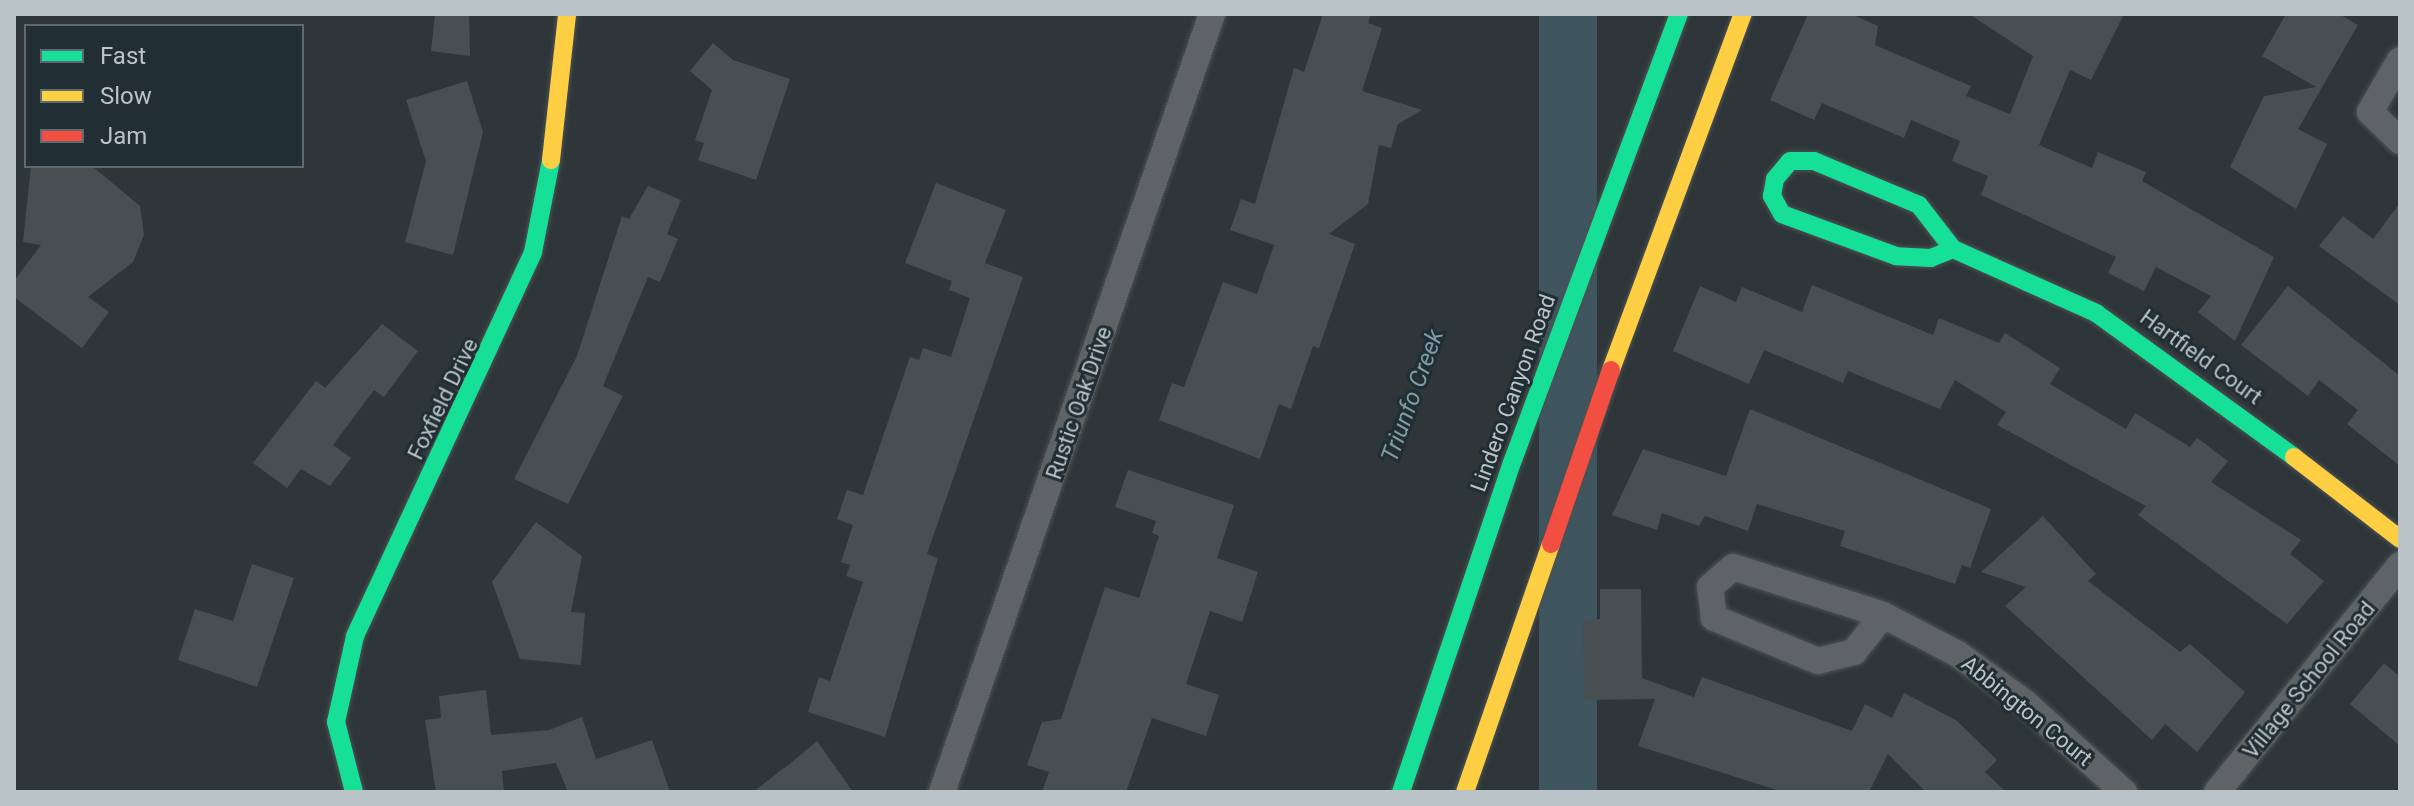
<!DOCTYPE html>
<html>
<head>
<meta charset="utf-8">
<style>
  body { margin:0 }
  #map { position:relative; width:2414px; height:806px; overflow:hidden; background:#2e3639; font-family:Roboto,sans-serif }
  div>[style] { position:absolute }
  .water>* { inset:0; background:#3f5660; transform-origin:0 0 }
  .building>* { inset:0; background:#484f52 }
  .roads { filter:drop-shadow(0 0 2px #4c5153) drop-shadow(0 0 2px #4c5153) }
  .street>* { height:26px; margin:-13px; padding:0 13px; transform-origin:13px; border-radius:13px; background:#5e6466 }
  .fast>* { height:18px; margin:-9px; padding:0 9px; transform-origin:9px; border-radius:9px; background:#16e098 }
  .slow>* { height:18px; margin:-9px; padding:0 9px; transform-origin:9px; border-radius:9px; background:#ffcf43 }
  .jam>* { height:18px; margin:-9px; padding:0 9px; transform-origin:9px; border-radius:9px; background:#f24e42 }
  span { translate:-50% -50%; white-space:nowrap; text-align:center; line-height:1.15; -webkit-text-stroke:6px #212e33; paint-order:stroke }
  .street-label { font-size:22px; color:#b9c3c8 }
  .water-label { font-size:24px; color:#7e9ba7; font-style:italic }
  .frame { position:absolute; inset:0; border:16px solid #b9c3c8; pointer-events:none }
  .legend { position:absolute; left:24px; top:24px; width:280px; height:144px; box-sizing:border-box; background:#212e33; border:2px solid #5e6a6f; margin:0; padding:10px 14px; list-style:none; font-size:24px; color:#b9c3c8 }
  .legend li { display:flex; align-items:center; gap:16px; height:40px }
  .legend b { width:40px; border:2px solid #5e6a6f }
</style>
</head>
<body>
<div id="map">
  <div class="water">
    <div style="left:1539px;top:14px;width:58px;height:825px"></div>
  </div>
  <div class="building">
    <div style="clip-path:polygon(435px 14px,469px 14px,470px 56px,431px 51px)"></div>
    <div style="clip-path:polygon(1323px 14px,1371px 14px,1368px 23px,1382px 28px,1362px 91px,1422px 110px,1398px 124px,1391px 148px,1379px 145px,1368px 204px,1329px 234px,1355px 244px,1319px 348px,1313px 346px,1291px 409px,1279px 404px,1260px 459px,1159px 420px,1172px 383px,1184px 387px,1223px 282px,1257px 294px,1274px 245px,1230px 230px,1241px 199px,1255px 204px,1294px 68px,1304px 72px)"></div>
    <div style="clip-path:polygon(1808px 14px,1851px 14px,1878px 26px,1875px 45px,1971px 86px,1966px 96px,2010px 114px,2033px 56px,1969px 14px,2124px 14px,2091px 80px,2070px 70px,2039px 145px,2092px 168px,2098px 152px,2146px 172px,2142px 181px,2274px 257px,2235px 341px,2198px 312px,2211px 296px,2156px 267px,2144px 291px,2108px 273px,2116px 257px,1981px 195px,1988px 176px,1952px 161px,1960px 141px,1911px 120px,1904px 138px,1822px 103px,1814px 120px,1770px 100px)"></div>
    <div style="clip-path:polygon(2286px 14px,2339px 14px,2358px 25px,2298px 129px,2327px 144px,2296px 209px,2230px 167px,2264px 96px,2316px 87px,2262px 56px)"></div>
    <div style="clip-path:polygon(713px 43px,733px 60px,790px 79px,756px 180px,698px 160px,704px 143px,695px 140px,712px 90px,690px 71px)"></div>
    <div style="clip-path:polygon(467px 81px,483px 132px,453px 255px,405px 242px,426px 161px,406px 100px)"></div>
    <div style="clip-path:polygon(31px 166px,92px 166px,140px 206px,144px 235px,133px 262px,88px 297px,109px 312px,82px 348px,14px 297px,14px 281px,41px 245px,23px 242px)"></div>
    <div style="clip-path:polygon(936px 183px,1006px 210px,985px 263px,1023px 277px,927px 554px,938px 558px,885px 737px,808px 712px,819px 677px,830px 681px,863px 582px,846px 576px,850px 565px,841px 562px,853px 525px,837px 519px,847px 490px,863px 495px,910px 357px,919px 360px,923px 348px,951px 357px,970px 298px,949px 290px,952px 281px,905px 263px)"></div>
    <div style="clip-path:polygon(648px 186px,681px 200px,667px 234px,678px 239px,660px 282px,648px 277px,603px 386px,623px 396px,568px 504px,514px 479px,577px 356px,622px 216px,629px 219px)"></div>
    <div style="clip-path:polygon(2400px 203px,2400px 305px,2319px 246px,2343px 216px,2373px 239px)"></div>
    <div style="clip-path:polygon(1812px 285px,1933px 335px,1939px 318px,1999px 343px,2005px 333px,2060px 368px,2050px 384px,2126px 429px,2135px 413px,2190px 447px,2197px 438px,2228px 461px,2211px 482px,2301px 540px,2290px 554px,2324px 581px,2287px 624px,2138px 515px,2146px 506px,1997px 425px,2006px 412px,1955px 380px,1940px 409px,1848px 371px,1843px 383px,1764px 350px,1749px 384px,1673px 351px,1700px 286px,1736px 302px,1742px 287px,1802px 312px)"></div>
    <div style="clip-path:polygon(2288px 286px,2400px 376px,2400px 466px,2347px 424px,2358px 410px,2319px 380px,2308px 396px,2241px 345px)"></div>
    <div style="clip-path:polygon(382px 324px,418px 351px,384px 397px,374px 390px,333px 445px,351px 458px,330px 486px,301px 469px,287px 488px,253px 463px,316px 381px,325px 388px)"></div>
    <div style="clip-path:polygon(1750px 409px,1991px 509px,1970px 568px,1962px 565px,1955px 584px,1840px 546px,1845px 531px,1757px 504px,1748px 531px,1705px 516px,1699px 526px,1662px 513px,1657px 530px,1612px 515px,1643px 449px,1726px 476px)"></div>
    <div style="clip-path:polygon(1128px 470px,1234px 505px,1217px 558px,1258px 572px,1242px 622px,1210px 611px,1186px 684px,1219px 695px,1206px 736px,1152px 718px,1126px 792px,1042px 792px,1049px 772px,1027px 765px,1042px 722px,1061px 719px,1105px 587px,1139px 598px,1159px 536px,1152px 533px,1156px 521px,1115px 507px)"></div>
    <div style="clip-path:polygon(2043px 516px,2096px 574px,2088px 581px,2180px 652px,2190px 644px,2245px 692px,2197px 752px,2165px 724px,2152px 740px,2005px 606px,2026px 587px,1981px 572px)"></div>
    <div style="clip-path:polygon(536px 522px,582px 556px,571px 612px,585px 613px,581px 665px,520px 659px,492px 582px)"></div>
    <div style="clip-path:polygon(252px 564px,294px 578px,257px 687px,178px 660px,195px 609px,233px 621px)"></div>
    <div style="clip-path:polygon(1600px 589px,1641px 589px,1642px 678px,1694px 697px,1702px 677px,1852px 731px,1865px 704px,1892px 718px,1904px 693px,1956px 720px,1997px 760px,1985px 772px,2006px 792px,1926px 792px,1888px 754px,1869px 792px,1783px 792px,1638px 746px,1655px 699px,1584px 700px,1583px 620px,1600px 619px)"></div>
    <div style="clip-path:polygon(2384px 663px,2400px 677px,2400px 746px,2350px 704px)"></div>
    <div style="clip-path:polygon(486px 690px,491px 735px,549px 730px,582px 717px,596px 759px,652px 740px,670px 792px,568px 792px,556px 763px,502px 771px,504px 792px,436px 792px,425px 720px,441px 718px,439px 696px)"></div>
    <div style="clip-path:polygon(817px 741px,853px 792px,753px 792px,792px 762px)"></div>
  </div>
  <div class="roads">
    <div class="street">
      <div style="left:2400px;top:60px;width:60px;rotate:120deg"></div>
      <div style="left:2370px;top:112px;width:42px;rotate:44deg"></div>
      <div style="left:1883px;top:615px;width:47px;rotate:128.1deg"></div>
      <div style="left:1854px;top:652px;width:37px;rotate:166deg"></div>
      <div style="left:1818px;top:661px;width:113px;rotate:-157.5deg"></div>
      <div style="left:1714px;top:618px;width:31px;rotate:-97deg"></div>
      <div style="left:1710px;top:587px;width:30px;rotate:-41deg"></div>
      <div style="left:1733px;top:567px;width:157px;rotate:17.7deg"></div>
      <div style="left:1883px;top:615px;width:85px;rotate:27.5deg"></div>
      <div style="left:1958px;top:654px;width:82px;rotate:36deg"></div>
      <div style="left:2024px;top:702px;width:135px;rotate:42deg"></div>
      <div style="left:942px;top:792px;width:824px;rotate:-70.86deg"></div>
      <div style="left:2217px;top:792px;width:292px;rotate:-51.1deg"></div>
    </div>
    <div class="fast">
      <div style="left:1953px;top:249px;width:24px;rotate:158deg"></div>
      <div style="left:1931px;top:258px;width:35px;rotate:-177deg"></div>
      <div style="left:1896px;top:256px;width:121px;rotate:-159.8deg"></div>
      <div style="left:1782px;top:214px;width:21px;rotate:-119deg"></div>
      <div style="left:1772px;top:196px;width:17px;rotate:-80deg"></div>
      <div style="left:1775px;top:179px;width:23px;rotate:-50deg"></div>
      <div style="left:1790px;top:161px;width:24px"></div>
      <div style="left:1814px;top:161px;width:114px;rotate:22.7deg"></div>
      <div style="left:1919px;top:205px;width:56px;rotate:52.3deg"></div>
      <div style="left:1953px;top:249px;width:157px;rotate:24.1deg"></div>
      <div style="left:2096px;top:313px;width:245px;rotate:36deg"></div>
      <div style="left:354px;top:792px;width:72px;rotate:-104.4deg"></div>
      <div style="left:336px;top:722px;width:88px;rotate:-77.5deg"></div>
      <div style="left:355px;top:636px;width:423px;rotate:-65.1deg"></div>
      <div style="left:533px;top:252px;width:94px;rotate:-78.9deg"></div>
      <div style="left:1401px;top:792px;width:350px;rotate:-71.4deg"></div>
      <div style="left:1513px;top:460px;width:476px;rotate:-69.6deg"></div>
    </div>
    <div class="slow">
      <div style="left:551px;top:160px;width:147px;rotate:-83.7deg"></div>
      <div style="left:1611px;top:370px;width:380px;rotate:-69.7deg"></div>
      <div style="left:2294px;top:457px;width:134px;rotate:37.7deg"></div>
      <div style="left:1465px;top:792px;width:262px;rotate:-70.9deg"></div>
    </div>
    <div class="jam">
      <div style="left:1551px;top:544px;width:184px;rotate:-71deg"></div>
    </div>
  </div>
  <div class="street-label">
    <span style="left:2201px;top:357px;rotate:36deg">Hartfield Court</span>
    <span style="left:1513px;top:393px;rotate:-70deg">Lindero Canyon Road</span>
    <span style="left:443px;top:399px;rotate:-64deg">Foxfield Drive</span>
    <span style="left:1079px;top:403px;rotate:-71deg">Rustic Oak Drive</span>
    <span style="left:2309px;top:680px;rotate:-51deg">Village School Road</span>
    <span style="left:2027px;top:711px;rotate:39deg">Abbington Court</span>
  </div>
  <div class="water-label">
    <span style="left:1413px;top:396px;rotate:-70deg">Triunfo Creek</span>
  </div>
  <div class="frame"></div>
  <ul class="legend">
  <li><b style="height:10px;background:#16e098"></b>Fast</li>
  <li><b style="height:10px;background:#ffcf43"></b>Slow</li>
  <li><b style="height:10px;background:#f24e42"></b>Jam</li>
  </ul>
</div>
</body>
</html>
